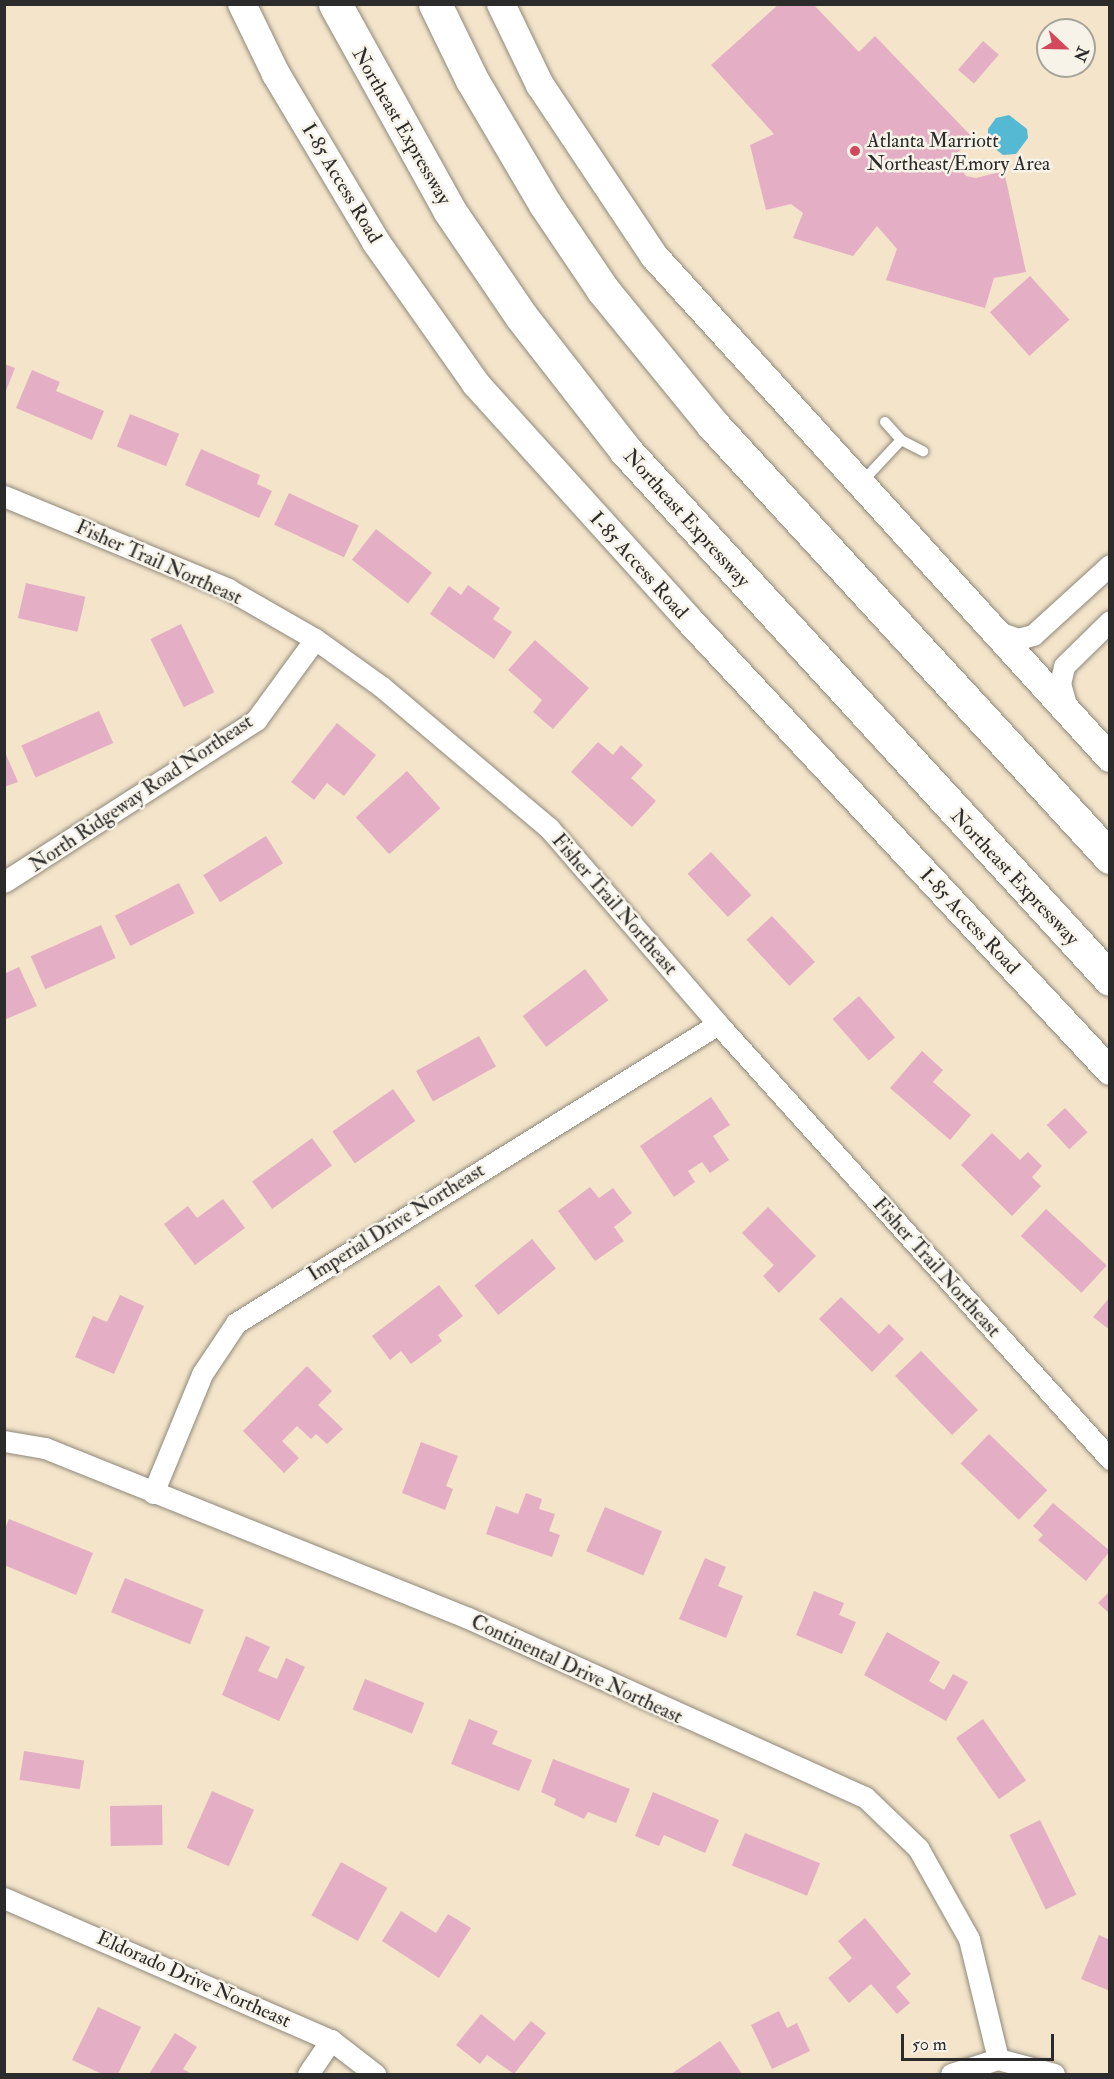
<!DOCTYPE html>
<html>
<head>
<meta charset="utf-8">
<style>
  body { margin:0 }
  #map { position:relative; width:1114px; height:2079px; overflow:hidden; background:#f3e4ca; font-family:"IM FELL Double Pica",serif }
  div>[style] { position:absolute }
  .water>* { inset:0; background:#55b9d3 }
  .building>* { inset:0; background:#e4afc5; transform-origin:0 0 }
  .roads { filter:drop-shadow(0 0 2px #8f887a) drop-shadow(0 0 2px #8f887a) }
  .service>* { height:10px; margin:-5px; padding:0 5px; transform-origin:5px; border-radius:5px; background:#fff }
  .minor>* { height:21px; margin:-10.5px; padding:0 10.5px; transform-origin:10.5px; border-radius:10.5px; background:#fff }
  .secondary>* { height:28px; margin:-14px; padding:0 14px; transform-origin:14px; border-radius:14px; background:#fff }
  .motorway>* { height:33px; margin:-16.5px; padding:0 16.5px; transform-origin:16.5px; border-radius:16.5px; background:#fff }
  .dots>* { width:16px; height:16px; translate:-50% -50%; box-sizing:border-box; border:3px solid #f7f3e8; border-radius:50% }
  span { translate:-50% -50%; white-space:nowrap; text-align:center; line-height:1.15; -webkit-text-stroke:5px #f7f3e8; paint-order:stroke }
  .street-label { font-size:20px; color:#2b2b2b }
  .poi-label { font-size:20px; color:#2b2b2b }
  .left { translate:0 -50%; text-align:left }
  .frame { position:absolute; inset:0; border:6px solid #2b2b2b; pointer-events:none }
  .north { position:absolute; left:1036px; top:18px; width:60px; height:60px; box-sizing:border-box; background:#f7f3e8; border:2px solid #a5a39c; border-radius:50%; rotate:112deg; font-size:16px; font-weight:700; line-height:24px; text-align:center; color:#2b2b2b }
  .north::after { content:''; display:block; margin:auto; width:21px; height:27px; background:#d1495b; clip-path:polygon(50% 0,100% 100%,50% 72%,0 100%) }
  .scale { position:absolute; left:901px; top:2034px; width:153px; height:27px; box-sizing:border-box; border:3px solid #2b2b2b; border-top:0; padding-left:8px; font-size:18px; line-height:21px; white-space:nowrap; color:#2b2b2b; -webkit-text-stroke:4px #f7f3e8; paint-order:stroke }
</style>
</head>
<body>
<div id="map">
  <div class="water">
    <div style="clip-path:polygon(1009px 115px,1027px 129px,1028px 138px,1016px 154px,1003px 155px,988px 143px,988px 129px,996px 118px)"></div>
  </div>
  <div class="building">
    <div style="clip-path:polygon(779px 4px,813px 4px,859px 52px,875px 36px,974px 139px,952px 157px,966px 176px,976px 178px,1004px 171px,1026px 272px,994px 278px,985px 308px,886px 280px,897px 249px,877px 226px,853px 256px,793px 238px,803px 213px,791px 204px,766px 210px,750px 145px,774px 134px,711px 65px)"></div>
    <div style="left:983px;top:41px;width:21px;height:38px;rotate:41deg"></div>
    <div style="left:1030px;top:276px;width:59px;height:54px;rotate:48deg"></div>
    <div style="clip-path:polygon(4px 364px,15px 368px,5px 393px,4px 393px)"></div>
    <div style="clip-path:polygon(32px 370px,60px 382px,56px 391px,104px 411px,92px 440px,16px 408px)"></div>
    <div style="left:130px;top:414px;width:53px;height:35px;rotate:22deg"></div>
    <div style="clip-path:polygon(201px 449px,260px 475px,257px 484px,272px 491px,259px 518px,185px 485px)"></div>
    <div style="left:289px;top:493px;width:77px;height:35px;rotate:25deg"></div>
    <div style="left:376px;top:529px;width:71px;height:39px;rotate:38deg"></div>
    <div style="left:26px;top:583px;width:61px;height:36px;rotate:13deg"></div>
    <div style="clip-path:polygon(468px 585px,500px 608px,493px 619px,512px 632px,494px 659px,430px 614px,449px 586px,461px 595px)"></div>
    <div style="left:181px;top:624px;width:76px;height:34px;rotate:64deg"></div>
    <div style="clip-path:polygon(535px 640px,589px 688px,553px 729px,533px 712px,542px 700px,508px 670px)"></div>
    <div style="left:99px;top:711px;width:35px;height:85px;rotate:66deg"></div>
    <div style="clip-path:polygon(337px 723px,376px 755px,344px 796px,327px 783px,314px 800px,291px 782px)"></div>
    <div style="clip-path:polygon(598px 742px,613px 755px,621px 745px,643px 765px,631px 778px,656px 801px,632px 827px,571px 772px)"></div>
    <div style="clip-path:polygon(4px 750px,18px 782px,4px 787px)"></div>
    <div style="left:407px;top:771px;width:50px;height:69px;rotate:48deg"></div>
    <div style="left:266px;top:836px;width:32px;height:74px;rotate:58deg"></div>
    <div style="left:711px;top:852px;width:59px;height:32px;rotate:47deg"></div>
    <div style="left:179px;top:883px;width:34px;height:72px;rotate:63deg"></div>
    <div style="left:772px;top:916px;width:63px;height:35px;rotate:47deg"></div>
    <div style="left:101px;top:925px;width:36px;height:77px;rotate:66deg"></div>
    <div style="clip-path:polygon(19px 967px,37px 1006px,4px 1020px,4px 974px)"></div>
    <div style="left:585px;top:969px;width:39px;height:78px;rotate:53deg"></div>
    <div style="left:859px;top:996px;width:55px;height:35px;rotate:49deg"></div>
    <div style="left:479px;top:1036px;width:35px;height:72px;rotate:61deg"></div>
    <div style="clip-path:polygon(922px 1051px,943px 1070px,933px 1082px,971px 1115px,950px 1140px,890px 1088px)"></div>
    <div style="left:393px;top:1089px;width:39px;height:74px;rotate:55deg"></div>
    <div style="clip-path:polygon(711px 1097px,730px 1125px,713px 1136px,729px 1160px,710px 1173px,702px 1162px,688px 1171px,695px 1182px,674px 1197px,640px 1146px)"></div>
    <div style="left:1065px;top:1108px;width:33px;height:25px;rotate:47deg"></div>
    <div style="clip-path:polygon(992px 1133px,1020px 1160px,1028px 1152px,1042px 1166px,1032px 1177px,1041px 1186px,1012px 1216px,961px 1165px)"></div>
    <div style="left:312px;top:1138px;width:34px;height:74px;rotate:54deg"></div>
    <div style="clip-path:polygon(590px 1187px,599px 1198px,613px 1188px,632px 1213px,614px 1227px,624px 1241px,595px 1261px,558px 1211px)"></div>
    <div style="clip-path:polygon(223px 1199px,245px 1228px,195px 1265px,164px 1224px,188px 1206px,197px 1218px)"></div>
    <div style="clip-path:polygon(768px 1207px,816px 1256px,779px 1293px,763px 1276px,774px 1265px,742px 1233px)"></div>
    <div style="left:1046px;top:1209px;width:83px;height:37px;rotate:43deg"></div>
    <div style="left:532px;top:1239px;width:38px;height:74px;rotate:51deg"></div>
    <div style="clip-path:polygon(439px 1285px,463px 1316px,438px 1335px,442px 1341px,411px 1364px,401px 1351px,390px 1360px,372px 1336px)"></div>
    <div style="clip-path:polygon(120px 1295px,144px 1306px,114px 1374px,75px 1357px,93px 1316px,107px 1322px)"></div>
    <div style="clip-path:polygon(841px 1297px,879px 1334px,889px 1324px,904px 1339px,872px 1372px,819px 1319px)"></div>
    <div style="clip-path:polygon(1110px 1297px,1110px 1330px,1093px 1317px)"></div>
    <div style="left:921px;top:1351px;width:82px;height:36px;rotate:46deg"></div>
    <div style="clip-path:polygon(307px 1366px,332px 1391px,318px 1405px,343px 1429px,327px 1444px,316px 1434px,311px 1439px,297px 1426px,282px 1441px,299px 1458px,284px 1473px,243px 1431px)"></div>
    <div style="left:989px;top:1434px;width:81px;height:41px;rotate:44deg"></div>
    <div style="clip-path:polygon(421px 1442px,458px 1456px,446px 1486px,453px 1489px,445px 1510px,402px 1493px)"></div>
    <div style="clip-path:polygon(526px 1493px,542px 1499px,539px 1509px,555px 1514px,549px 1531px,560px 1535px,552px 1557px,486px 1534px,496px 1506px,518px 1514px)"></div>
    <div style="clip-path:polygon(1053px 1503px,1110px 1551px,1086px 1581px,1038px 1540px,1043px 1535px,1033px 1526px)"></div>
    <div style="left:605px;top:1507px;width:62px;height:48px;rotate:23deg"></div>
    <div style="clip-path:polygon(9px 1519px,93px 1553px,76px 1595px,4px 1565px,4px 1531px)"></div>
    <div style="clip-path:polygon(705px 1558px,726px 1567px,718px 1586px,743px 1596px,726px 1638px,679px 1619px)"></div>
    <div style="left:125px;top:1578px;width:85px;height:37px;rotate:22deg"></div>
    <div style="clip-path:polygon(814px 1591px,844px 1603px,839px 1615px,856px 1622px,842px 1654px,796px 1635px)"></div>
    <div style="clip-path:polygon(1110px 1591px,1110px 1614px,1098px 1603px)"></div>
    <div style="clip-path:polygon(887px 1632px,940px 1662px,929px 1681px,944px 1690px,953px 1674px,968px 1682px,946px 1721px,864px 1675px)"></div>
    <div style="clip-path:polygon(246px 1636px,270px 1647px,258px 1671px,277px 1679px,286px 1658px,305px 1667px,279px 1721px,222px 1695px)"></div>
    <div style="left:365px;top:1679px;width:64px;height:33px;rotate:22deg"></div>
    <div style="clip-path:polygon(469px 1719px,498px 1731px,492px 1744px,532px 1760px,519px 1791px,451px 1764px)"></div>
    <div style="left:983px;top:1719px;width:75px;height:33px;rotate:55deg"></div>
    <div style="left:24px;top:1751px;width:61px;height:29px;rotate:9deg"></div>
    <div style="clip-path:polygon(553px 1759px,630px 1789px,616px 1823px,588px 1812px,584px 1819px,554px 1805px,556px 1799px,541px 1792px)"></div>
    <div style="left:212px;top:1791px;width:46px;height:62px;rotate:24deg"></div>
    <div style="clip-path:polygon(653px 1792px,719px 1820px,705px 1853px,664px 1835px,659px 1846px,635px 1836px)"></div>
    <div style="left:162px;top:1805px;width:40px;height:52px;rotate:89deg"></div>
    <div style="left:1040px;top:1820px;width:83px;height:34px;rotate:64deg"></div>
    <div style="left:745px;top:1833px;width:81px;height:35px;rotate:22deg"></div>
    <div style="left:341px;top:1862px;width:53px;height:61px;rotate:29deg"></div>
    <div style="clip-path:polygon(401px 1911px,436px 1933px,448px 1914px,471px 1928px,439px 1978px,382px 1941px)"></div>
    <div style="clip-path:polygon(865px 1918px,911px 1974px,896px 1987px,910px 2003px,897px 2014px,871px 1984px,849px 2003px,828px 1978px,852px 1958px,838px 1941px)"></div>
    <div style="clip-path:polygon(1099px 1935px,1110px 1940px,1110px 1991px,1081px 1979px)"></div>
    <div style="clip-path:polygon(98px 2007px,141px 2027px,118px 2074px,102px 2074px,72px 2060px)"></div>
    <div style="clip-path:polygon(779px 2011px,787px 2028px,797px 2023px,810px 2051px,772px 2069px,751px 2025px)"></div>
    <div style="clip-path:polygon(481px 2014px,514px 2041px,531px 2021px,546px 2033px,514px 2074px,487px 2055px,480px 2064px,456px 2045px)"></div>
    <div style="clip-path:polygon(175px 2033px,197px 2047px,183px 2069px,192px 2074px,149px 2074px)"></div>
    <div style="clip-path:polygon(720px 2041px,742px 2074px,671px 2074px)"></div>
  </div>
  <div class="roads">
    <div class="service">
      <div style="left:885px;top:422px;width:24px;rotate:48deg"></div>
      <div style="left:901px;top:440px;width:25px;rotate:27deg"></div>
      <div style="left:862px;top:482px;width:57px;rotate:-47.1deg"></div>
    </div>
    <div class="minor">
      <div style="left:4px;top:496px;width:243px;rotate:22.5deg"></div>
      <div style="left:228px;top:589px;width:100px;rotate:29.9deg"></div>
      <div style="left:315px;top:639px;width:82px;rotate:35.6deg"></div>
      <div style="left:382px;top:687px;width:219px;rotate:40.2deg"></div>
      <div style="left:549px;top:828px;width:259px;rotate:49.2deg"></div>
      <div style="left:718px;top:1024px;width:586px;rotate:47.98deg"></div>
      <div style="left:993px;top:630px;width:27px;rotate:20deg"></div>
      <div style="left:1018px;top:639px;width:16px;rotate:-15deg"></div>
      <div style="left:1033px;top:635px;width:104px;rotate:-42.3deg"></div>
      <div style="left:1067px;top:708px;width:25px;rotate:-106deg"></div>
      <div style="left:1060px;top:684px;width:18px;rotate:-77deg"></div>
      <div style="left:1064px;top:666px;width:64px;rotate:-44.4deg"></div>
      <div style="left:4px;top:882px;width:300px;rotate:-32.7deg"></div>
      <div style="left:256px;top:720px;width:100px;rotate:-53.9deg"></div>
      <div style="left:4px;top:1441px;width:42px;rotate:9.7deg"></div>
      <div style="left:45px;top:1448px;width:456px;rotate:21.9deg"></div>
      <div style="left:468px;top:1618px;width:435px;rotate:24.3deg"></div>
      <div style="left:865px;top:1797px;width:74px;rotate:43.9deg"></div>
      <div style="left:918px;top:1848px;width:104px;rotate:60.7deg"></div>
      <div style="left:969px;top:1939px;width:123px;rotate:76.4deg"></div>
      <div style="left:153px;top:1493px;width:129px;rotate:-67.6deg"></div>
      <div style="left:202px;top:1374px;width:61px;rotate:-56.3deg"></div>
      <div style="left:236px;top:1323px;width:567px;rotate:-31.81deg"></div>
      <div style="left:4px;top:1898px;width:357px;rotate:23.5deg"></div>
      <div style="left:331px;top:2040px;width:56px;rotate:37.7deg"></div>
      <div style="left:308px;top:2074px;width:41px;rotate:-55.9deg"></div>
      <div style="left:951px;top:2074px;width:49px;rotate:-17.7deg"></div>
      <div style="left:998px;top:2059px;width:58px;rotate:15deg"></div>
    </div>
    <div class="secondary">
      <div style="left:242px;top:4px;width:78px;rotate:64.1deg"></div>
      <div style="left:276px;top:74px;width:196px;rotate:59.2deg"></div>
      <div style="left:376px;top:242px;width:174px;rotate:54.8deg"></div>
      <div style="left:476px;top:384px;width:316px;rotate:47.9deg"></div>
      <div style="left:688px;top:619px;width:618px;rotate:46.97deg"></div>
      <div style="left:501px;top:4px;width:90px;rotate:64.3deg"></div>
      <div style="left:540px;top:85px;width:206px;rotate:56.3deg"></div>
      <div style="left:654px;top:256px;width:678px;rotate:47.75deg"></div>
    </div>
    <div class="motorway">
      <div style="left:335px;top:4px;width:235px;rotate:61deg"></div>
      <div style="left:449px;top:210px;width:128px;rotate:55.8deg"></div>
      <div style="left:521px;top:316px;width:171px;rotate:52.1deg"></div>
      <div style="left:626px;top:451px;width:716px;rotate:47.49deg"></div>
      <div style="left:435px;top:4px;width:85px;rotate:64deg"></div>
      <div style="left:472px;top:80px;width:144px;rotate:59.5deg"></div>
      <div style="left:545px;top:204px;width:104px;rotate:56deg"></div>
      <div style="left:603px;top:290px;width:174px;rotate:50.8deg"></div>
      <div style="left:713px;top:425px;width:587px;rotate:47.42deg"></div>
    </div>
  </div>
  <div class="dots">
    <div style="left:855px;top:151px;background:#d1495b"></div>
  </div>
  <div class="street-label">
    <span style="left:402px;top:126px;rotate:60deg">Northeast Expressway</span>
    <span style="left:342px;top:183px;rotate:59deg">I-85 Access Road</span>
    <span style="left:687px;top:518px;rotate:48deg">Northeast Expressway</span>
    <span style="left:159px;top:562px;rotate:24deg">Fisher Trail Northeast</span>
    <span style="left:639px;top:565px;rotate:48deg">I-85 Access Road</span>
    <span style="left:141px;top:793px;rotate:-34deg">North Ridgeway Road Northeast</span>
    <span style="left:1015px;top:877px;rotate:47deg">Northeast Expressway</span>
    <span style="left:615px;top:904px;rotate:49deg">Fisher Trail Northeast</span>
    <span style="left:970px;top:921px;rotate:47deg">I-85 Access Road</span>
    <span style="left:396px;top:1222px;rotate:-32deg">Imperial Drive Northeast</span>
    <span style="left:937px;top:1267px;rotate:48deg">Fisher Trail Northeast</span>
    <span style="left:577px;top:1669px;rotate:25deg">Continental Drive Northeast</span>
    <span style="left:194px;top:1979px;rotate:24deg">Eldorado Drive Northeast</span>
  </div>
  <div class="poi-label">
    <span class="left" style="left:867px;top:152px">Atlanta Marriott<br>Northeast/Emory Area</span>
  </div>
  <div class="frame"></div>
  <div class="north">N</div>
  <div class="scale">50 m</div>
</div>
</body>
</html>
